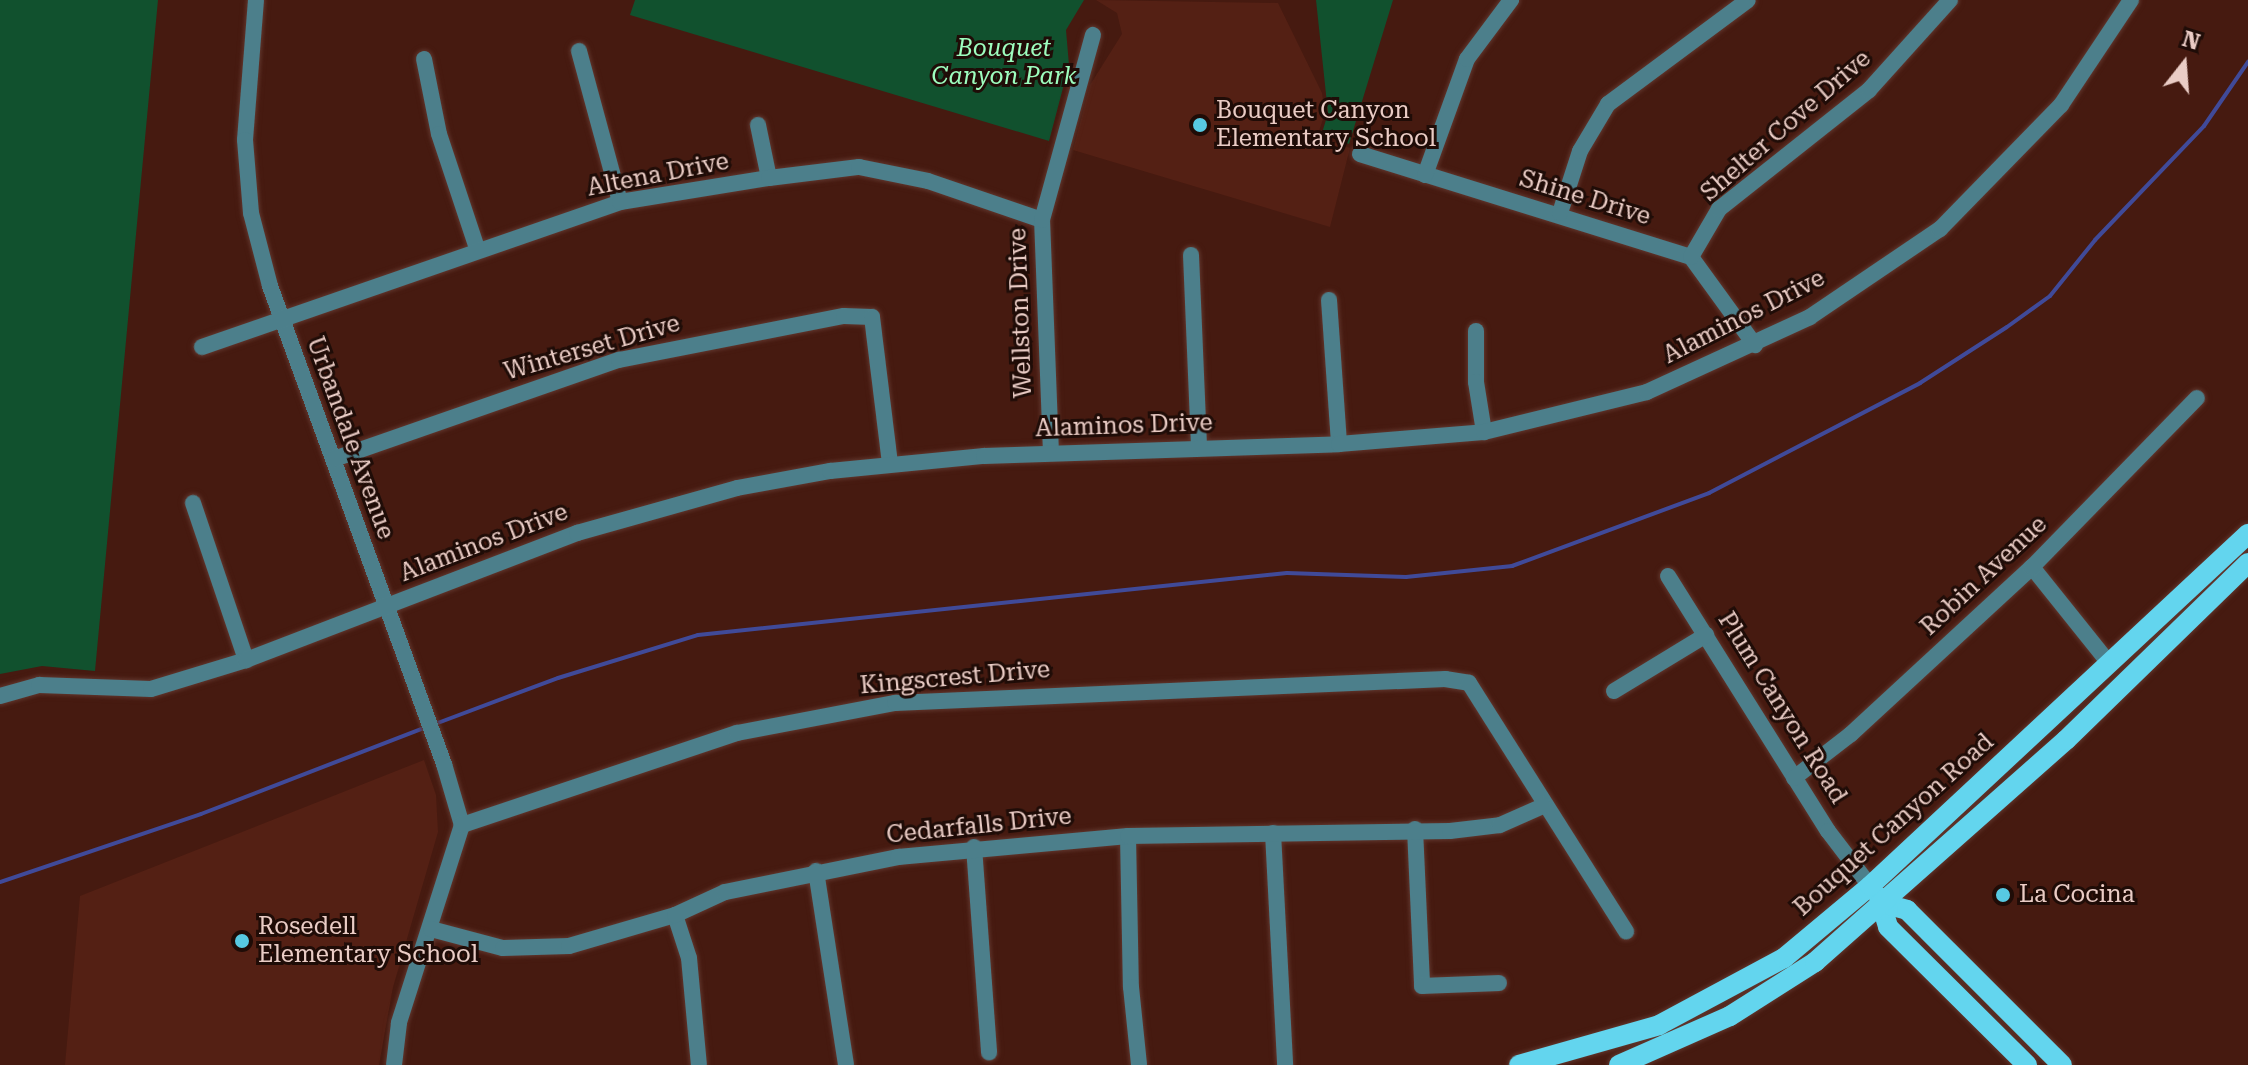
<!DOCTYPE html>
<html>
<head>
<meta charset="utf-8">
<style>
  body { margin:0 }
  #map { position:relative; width:2248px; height:1065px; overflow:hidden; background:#461a10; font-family:"Roboto Serif",serif }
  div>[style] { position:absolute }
  .built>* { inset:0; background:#542014 }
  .green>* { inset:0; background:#11512e }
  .stream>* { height:4px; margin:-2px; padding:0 2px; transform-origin:2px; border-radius:2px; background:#404a99 }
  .roads { filter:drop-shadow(0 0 2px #60362d) drop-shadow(0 0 2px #60362d) }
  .minor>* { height:16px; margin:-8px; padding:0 8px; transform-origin:8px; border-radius:8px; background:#4c7f8b }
  .major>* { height:20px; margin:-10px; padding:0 10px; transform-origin:10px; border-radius:10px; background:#63d5ee }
  .dots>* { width:22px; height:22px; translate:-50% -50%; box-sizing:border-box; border:4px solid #1f0c07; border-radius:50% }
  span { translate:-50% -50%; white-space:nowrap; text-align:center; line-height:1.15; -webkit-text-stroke:6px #1f0c07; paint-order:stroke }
  .park-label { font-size:24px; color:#9dfdbe; font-style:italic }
  .poi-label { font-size:24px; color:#eaccc5 }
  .left { translate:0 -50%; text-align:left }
  .street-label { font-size:24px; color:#eaccc5 }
  .north { position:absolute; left:2144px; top:24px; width:80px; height:80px; -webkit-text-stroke:6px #1f0c07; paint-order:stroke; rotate:17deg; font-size:22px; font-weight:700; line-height:32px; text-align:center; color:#eaccc5 }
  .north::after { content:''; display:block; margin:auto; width:28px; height:36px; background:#eaccc5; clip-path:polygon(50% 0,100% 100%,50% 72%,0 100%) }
</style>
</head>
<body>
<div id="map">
  <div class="built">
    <div style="clip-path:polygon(1096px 0,1278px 3px,1322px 93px,1325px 113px,1317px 137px,1350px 148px,1330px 227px,1073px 150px,1090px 85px,1122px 34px,1117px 13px)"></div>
    <div style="clip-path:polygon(424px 760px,436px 795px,438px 832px,393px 987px,379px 1065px,65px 1065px,80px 896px)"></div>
  </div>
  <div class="green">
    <div style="clip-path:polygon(0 0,158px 0,95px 671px,42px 666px,0 674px)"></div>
    <div style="clip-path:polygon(635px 0,1084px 0,1066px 30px,1069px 65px,1049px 141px,630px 15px)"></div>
    <div style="clip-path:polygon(1316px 0,1393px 0,1349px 144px,1322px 133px,1328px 113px)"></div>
  </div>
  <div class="stream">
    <div style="left:435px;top:724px;width:131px;rotate:-20.5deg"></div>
    <div style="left:558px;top:678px;width:146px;rotate:-17.1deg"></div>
    <div style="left:698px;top:635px;width:592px;rotate:-6.01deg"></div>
    <div style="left:1287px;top:573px;width:119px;rotate:1.9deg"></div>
    <div style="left:1406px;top:577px;width:107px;rotate:-5.9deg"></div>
    <div style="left:1512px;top:566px;width:210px;rotate:-20.3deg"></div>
    <div style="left:1709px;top:493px;width:238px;rotate:-27.5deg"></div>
    <div style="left:1920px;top:383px;width:103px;rotate:-32.8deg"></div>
    <div style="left:2007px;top:327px;width:53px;rotate:-35.8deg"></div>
    <div style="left:2050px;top:296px;width:72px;rotate:-51.2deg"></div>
    <div style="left:2095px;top:240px;width:158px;rotate:-46.3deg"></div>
    <div style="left:2204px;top:126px;width:78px;rotate:-55.5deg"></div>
    <div style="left:0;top:882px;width:212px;rotate:-18.7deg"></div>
    <div style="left:201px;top:814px;width:242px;rotate:-21.1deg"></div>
  </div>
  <div class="roads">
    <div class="minor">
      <div style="left:256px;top:0;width:140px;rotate:94.5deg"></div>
      <div style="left:245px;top:140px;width:73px;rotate:85.3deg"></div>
      <div style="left:251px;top:213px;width:75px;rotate:75.4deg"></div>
      <div style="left:270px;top:286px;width:509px;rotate:70deg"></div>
      <div style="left:444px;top:764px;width:64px;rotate:73.6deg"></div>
      <div style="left:462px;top:825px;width:208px;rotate:107.7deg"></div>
      <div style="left:399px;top:1023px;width:42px;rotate:96.8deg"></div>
      <div style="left:579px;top:51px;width:156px;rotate:74.8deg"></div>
      <div style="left:424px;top:59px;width:76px;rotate:78.7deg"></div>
      <div style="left:439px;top:134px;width:120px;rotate:71.6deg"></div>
      <div style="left:758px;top:125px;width:54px;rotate:78.3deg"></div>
      <div style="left:1360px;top:154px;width:347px;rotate:17.3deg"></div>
      <div style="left:1691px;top:257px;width:109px;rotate:54deg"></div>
      <div style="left:1425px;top:175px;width:123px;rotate:-70.1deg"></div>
      <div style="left:1467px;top:59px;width:74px;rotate:-53.3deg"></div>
      <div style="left:1560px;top:213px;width:65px;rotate:-72.1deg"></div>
      <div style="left:1580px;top:151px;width:55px;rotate:-59.2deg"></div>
      <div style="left:1608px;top:104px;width:174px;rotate:-36.6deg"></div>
      <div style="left:1191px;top:255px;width:192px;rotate:87.6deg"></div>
      <div style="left:1691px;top:257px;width:56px;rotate:-59.7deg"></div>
      <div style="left:1719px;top:209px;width:191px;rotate:-38.4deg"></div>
      <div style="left:1869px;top:90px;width:121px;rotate:-48deg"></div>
      <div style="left:1329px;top:300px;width:144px;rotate:86deg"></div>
      <div style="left:1476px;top:331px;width:51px;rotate:90deg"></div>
      <div style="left:1476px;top:382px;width:51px;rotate:80.9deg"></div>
      <div style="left:202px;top:347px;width:442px;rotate:-19.1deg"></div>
      <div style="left:620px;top:202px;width:151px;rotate:-9.2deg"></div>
      <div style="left:769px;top:178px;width:91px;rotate:-7deg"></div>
      <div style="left:859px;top:167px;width:70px;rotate:11.5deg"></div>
      <div style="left:928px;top:181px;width:120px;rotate:18.9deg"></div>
      <div style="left:1051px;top:453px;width:233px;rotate:-92.2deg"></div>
      <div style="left:1042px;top:220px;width:192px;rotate:-74.6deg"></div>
      <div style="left:334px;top:459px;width:302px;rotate:-19.2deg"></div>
      <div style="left:619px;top:360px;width:229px;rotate:-11.1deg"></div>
      <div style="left:844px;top:316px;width:28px;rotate:2deg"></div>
      <div style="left:872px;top:317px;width:148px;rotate:83deg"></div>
      <div style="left:193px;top:503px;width:166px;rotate:71.3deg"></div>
      <div style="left:2032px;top:567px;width:123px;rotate:51.3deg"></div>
      <div style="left:1668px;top:576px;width:301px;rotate:57.9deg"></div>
      <div style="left:1828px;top:831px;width:69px;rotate:52.6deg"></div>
      <div style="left:1614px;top:691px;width:108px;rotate:-31.3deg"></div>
      <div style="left:0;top:696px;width:41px;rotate:-15.8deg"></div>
      <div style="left:39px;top:685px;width:112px;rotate:2deg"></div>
      <div style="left:151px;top:689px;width:99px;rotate:-17deg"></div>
      <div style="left:246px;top:660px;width:355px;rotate:-21deg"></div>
      <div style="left:577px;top:533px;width:166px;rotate:-15.7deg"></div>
      <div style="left:737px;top:488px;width:95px;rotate:-10.4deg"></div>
      <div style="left:830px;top:471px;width:155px;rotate:-5.6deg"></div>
      <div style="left:984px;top:456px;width:355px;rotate:-1.9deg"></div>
      <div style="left:1339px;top:444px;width:145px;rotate:-4.7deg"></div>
      <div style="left:1484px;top:432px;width:168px;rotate:-13.8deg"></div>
      <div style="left:1647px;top:392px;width:179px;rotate:-24.7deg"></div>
      <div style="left:1810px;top:317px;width:157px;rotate:-34.1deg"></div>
      <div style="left:1940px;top:229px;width:173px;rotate:-45.7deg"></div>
      <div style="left:2061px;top:105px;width:126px;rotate:-56.3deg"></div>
      <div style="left:1794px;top:778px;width:72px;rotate:-37.7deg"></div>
      <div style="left:1851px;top:734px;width:246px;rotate:-42.7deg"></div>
      <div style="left:2032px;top:567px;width:236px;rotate:-45.7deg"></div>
      <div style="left:462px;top:825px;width:290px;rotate:-18.5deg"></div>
      <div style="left:737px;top:733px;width:161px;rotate:-10.8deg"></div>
      <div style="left:895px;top:703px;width:551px;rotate:-2.5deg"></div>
      <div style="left:1445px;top:679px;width:24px;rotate:9deg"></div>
      <div style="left:1469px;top:683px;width:294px;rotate:57.7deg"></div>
      <div style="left:1415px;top:829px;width:157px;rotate:87.4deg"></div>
      <div style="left:1422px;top:986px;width:77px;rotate:-2.2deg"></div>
      <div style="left:1273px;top:833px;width:232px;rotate:87deg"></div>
      <div style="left:1128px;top:836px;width:151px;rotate:88.9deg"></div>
      <div style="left:1131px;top:987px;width:78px;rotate:84.1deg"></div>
      <div style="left:974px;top:847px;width:206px;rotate:85.8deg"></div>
      <div style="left:816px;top:871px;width:196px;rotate:81.2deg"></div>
      <div style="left:675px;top:915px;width:45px;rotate:72deg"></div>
      <div style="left:689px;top:958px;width:107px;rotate:84.7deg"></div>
      <div style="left:431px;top:929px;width:74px;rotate:14.8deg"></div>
      <div style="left:503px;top:948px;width:66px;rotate:-1.7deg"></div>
      <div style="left:569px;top:946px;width:110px;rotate:-16.3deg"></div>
      <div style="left:675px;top:915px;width:55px;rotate:-24.7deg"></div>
      <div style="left:725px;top:892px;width:177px;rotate:-11.4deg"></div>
      <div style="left:898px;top:857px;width:231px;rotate:-5.2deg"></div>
      <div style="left:1128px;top:836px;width:322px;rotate:-0.9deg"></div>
      <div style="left:1450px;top:831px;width:50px;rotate:-6.8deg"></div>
      <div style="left:1500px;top:825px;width:47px;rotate:-23.8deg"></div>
    </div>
    <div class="major">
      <div style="left:1879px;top:897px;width:31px;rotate:73deg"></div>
      <div style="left:1888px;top:927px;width:196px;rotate:44.8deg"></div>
      <div style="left:1885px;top:904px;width:23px;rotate:15deg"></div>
      <div style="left:1907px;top:910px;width:219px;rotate:45deg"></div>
      <div style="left:1519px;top:1065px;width:146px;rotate:-15.9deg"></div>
      <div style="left:1659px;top:1025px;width:142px;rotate:-28.2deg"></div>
      <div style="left:1784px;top:958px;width:112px;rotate:-39.9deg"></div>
      <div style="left:1870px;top:886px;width:517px;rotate:-42.96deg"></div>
      <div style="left:1619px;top:1065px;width:121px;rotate:-23.8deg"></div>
      <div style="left:1730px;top:1016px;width:101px;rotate:-32.4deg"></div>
      <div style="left:1815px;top:962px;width:335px;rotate:-41.5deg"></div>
      <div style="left:2066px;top:740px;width:254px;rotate:-44.2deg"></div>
    </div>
  </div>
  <div class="dots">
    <div style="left:1200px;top:125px;background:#57c9e2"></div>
    <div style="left:2003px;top:895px;background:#57c9e2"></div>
    <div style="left:242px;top:941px;background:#57c9e2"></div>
  </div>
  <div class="park-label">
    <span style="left:1004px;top:63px">Bouquet<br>Canyon Park</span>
  </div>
  <div class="poi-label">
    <span class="left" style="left:1216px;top:125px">Bouquet Canyon<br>Elementary School</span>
    <span class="left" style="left:2019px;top:895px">La Cocina</span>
    <span class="left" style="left:258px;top:941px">Rosedell<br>Elementary School</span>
  </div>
  <div class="street-label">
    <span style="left:1786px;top:126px;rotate:-41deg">Shelter Cove Drive</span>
    <span style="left:658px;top:175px;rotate:-11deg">Altena Drive</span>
    <span style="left:1585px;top:198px;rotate:17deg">Shine Drive</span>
    <span style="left:1021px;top:313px;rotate:-92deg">Wellston Drive</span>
    <span style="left:1744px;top:317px;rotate:-27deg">Alaminos Drive</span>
    <span style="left:592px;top:348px;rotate:-16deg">Winterset Drive</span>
    <span style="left:1124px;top:426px;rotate:-2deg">Alaminos Drive</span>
    <span style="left:350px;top:438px;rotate:70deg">Urbandale Avenue</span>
    <span style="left:484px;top:543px;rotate:-21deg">Alaminos Drive</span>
    <span style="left:1984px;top:576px;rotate:-43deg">Robin Avenue</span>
    <span style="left:955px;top:678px;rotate:-5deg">Kingscrest Drive</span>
    <span style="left:1782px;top:708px;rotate:58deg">Plum Canyon Road</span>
    <span style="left:1894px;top:825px;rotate:-42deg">Bouquet Canyon Road</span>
    <span style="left:979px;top:826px;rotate:-6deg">Cedarfalls Drive</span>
  </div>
  <div class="north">N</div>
</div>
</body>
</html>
